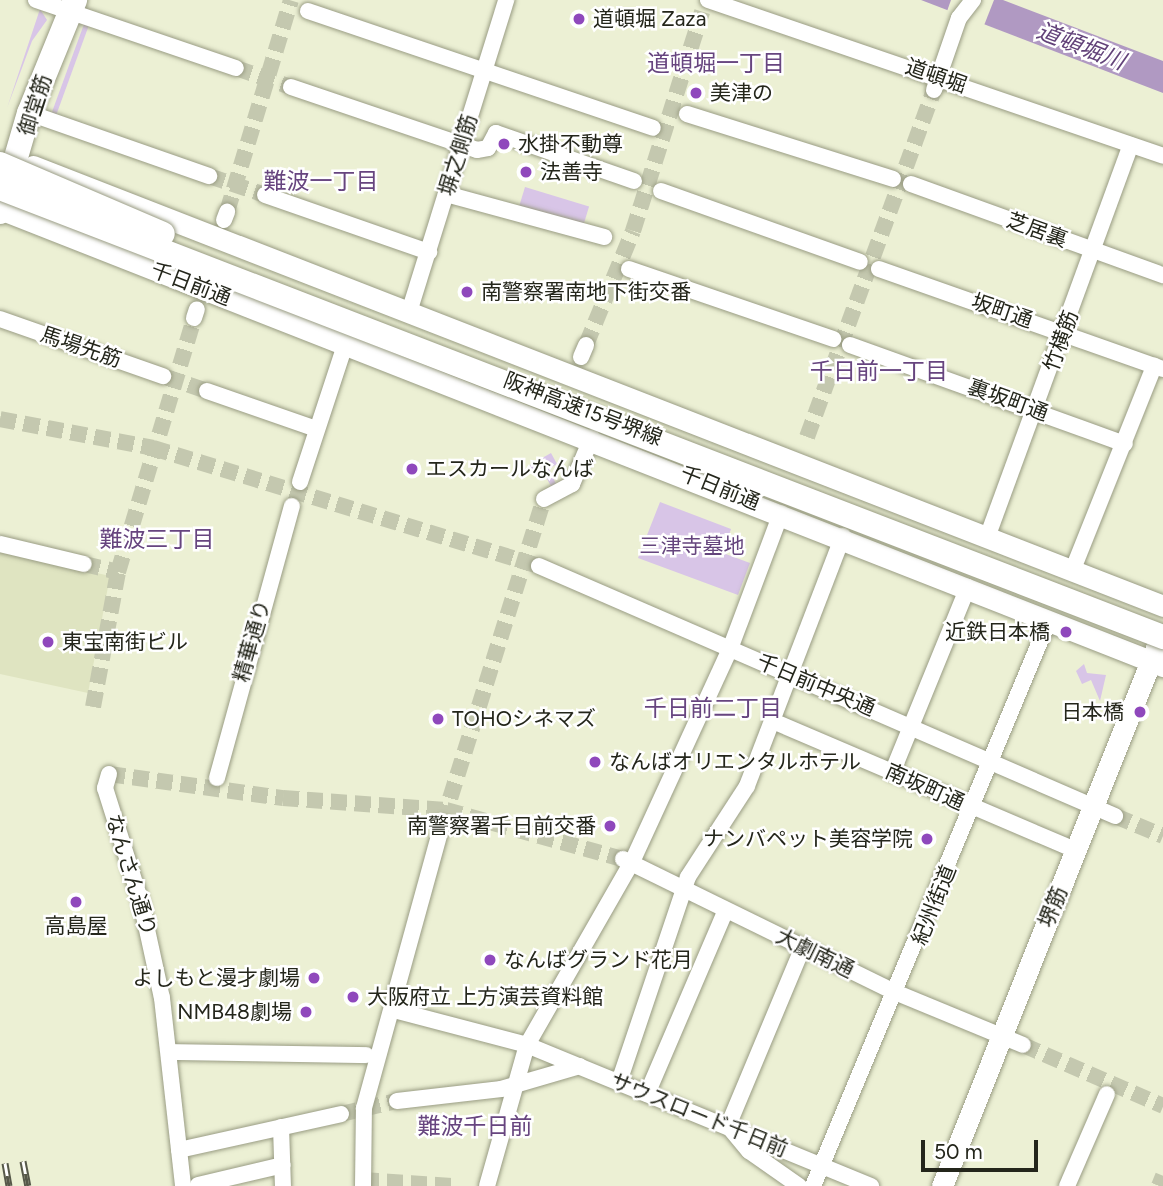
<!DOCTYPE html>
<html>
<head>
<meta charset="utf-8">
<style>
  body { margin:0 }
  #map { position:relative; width:1163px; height:1186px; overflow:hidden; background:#ecf0d4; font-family:Figtree,"Noto Sans JP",sans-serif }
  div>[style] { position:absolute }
  .built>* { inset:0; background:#dfe4c1 }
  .green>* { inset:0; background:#d8c5e7; transform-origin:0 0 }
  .water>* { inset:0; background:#b099c2 }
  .pier>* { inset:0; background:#ecf0d4 }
  .minor-tunnel>* { height:16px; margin-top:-8px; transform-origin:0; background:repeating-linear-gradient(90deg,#c4c8af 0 16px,transparent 0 24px) }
  .roads { filter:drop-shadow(0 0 2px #999c83) drop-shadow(0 0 2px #999c83) }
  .minor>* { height:16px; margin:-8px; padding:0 8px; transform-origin:8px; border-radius:8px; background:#fff }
  .major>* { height:21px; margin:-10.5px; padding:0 10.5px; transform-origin:10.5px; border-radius:10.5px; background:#fff }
  .highway>* { height:24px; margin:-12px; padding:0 12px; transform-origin:12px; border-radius:12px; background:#fff }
  .rail>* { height:7px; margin-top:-3.5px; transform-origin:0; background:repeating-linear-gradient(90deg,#fff 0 13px,#565849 0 26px); box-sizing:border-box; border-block:2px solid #565849 }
  .bridges { filter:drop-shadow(0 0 2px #999c83) drop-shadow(0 0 2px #999c83) }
  .highway-bridge>* { height:24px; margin:-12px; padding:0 12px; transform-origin:12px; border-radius:12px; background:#fff }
  .dots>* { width:19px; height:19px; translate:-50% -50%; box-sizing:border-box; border:4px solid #fff; border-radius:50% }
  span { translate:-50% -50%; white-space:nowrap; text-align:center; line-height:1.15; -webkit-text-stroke:5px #fff; paint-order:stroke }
  .poi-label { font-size:21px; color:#24261b }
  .left { translate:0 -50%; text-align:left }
  .right { translate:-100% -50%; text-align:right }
  .street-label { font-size:21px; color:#24261b }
  .park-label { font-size:21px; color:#65457d }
  .water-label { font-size:23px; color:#624279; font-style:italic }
  .neighbourhood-label { font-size:23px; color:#67457f }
  .scale { position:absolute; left:921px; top:1140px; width:117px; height:32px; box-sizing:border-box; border:4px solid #24261b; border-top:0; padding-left:9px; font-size:21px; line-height:24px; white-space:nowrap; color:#24261b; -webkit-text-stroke:5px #fff; paint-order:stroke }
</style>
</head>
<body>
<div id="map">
  <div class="built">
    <div style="clip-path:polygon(0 551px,110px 576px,88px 693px,0 674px)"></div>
  </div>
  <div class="green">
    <div style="clip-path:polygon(40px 9px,47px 20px,32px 41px,7px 108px)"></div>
    <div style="left:89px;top:25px;width:95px;height:5px;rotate:110deg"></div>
    <div style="left:525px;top:187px;width:67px;height:20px;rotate:17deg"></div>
    <div style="clip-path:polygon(551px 453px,557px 464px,549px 469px,557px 486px,552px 488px,540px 466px,531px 471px,528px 466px)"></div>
    <div style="clip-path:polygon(660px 502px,731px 529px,723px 553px,750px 563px,738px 595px,638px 558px)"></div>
    <div style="clip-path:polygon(1084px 664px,1087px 673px,1106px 675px,1100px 701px,1091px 680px,1082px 684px,1076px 671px)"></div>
  </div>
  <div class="water">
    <div style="clip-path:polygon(921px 0,1003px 0,1163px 61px,1163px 93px)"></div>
  </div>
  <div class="pier">
    <div style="clip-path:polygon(951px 0,994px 0,983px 28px,946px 14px)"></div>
  </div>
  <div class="minor-tunnel">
    <div style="left:236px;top:68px;width:58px;rotate:19.1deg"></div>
    <div style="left:209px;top:176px;width:59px;rotate:18.7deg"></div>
    <div style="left:227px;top:212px;width:221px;rotate:-73.2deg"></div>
    <div style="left:586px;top:345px;width:123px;rotate:-67.6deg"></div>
    <div style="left:633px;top:231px;width:230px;rotate:-72.5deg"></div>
    <div style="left:166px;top:377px;width:43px;rotate:18.9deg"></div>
    <div style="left:0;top:419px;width:156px;rotate:10.7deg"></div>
    <div style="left:153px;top:448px;width:404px;rotate:17deg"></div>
    <div style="left:807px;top:437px;width:370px;rotate:-69.9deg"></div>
    <div style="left:84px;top:564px;width:35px;rotate:13deg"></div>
    <div style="left:93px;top:707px;width:137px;rotate:-79.5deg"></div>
    <div style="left:118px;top:572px;width:265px;rotate:-73.3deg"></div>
    <div style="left:109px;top:774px;width:176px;rotate:7.9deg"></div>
    <div style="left:283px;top:798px;width:163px;rotate:4.2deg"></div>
    <div style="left:446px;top:810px;width:184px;rotate:15.5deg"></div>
    <div style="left:1115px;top:816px;width:52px;rotate:22.6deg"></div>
    <div style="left:443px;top:821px;width:337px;rotate:-72.6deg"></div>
    <div style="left:1023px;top:1045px;width:153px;rotate:23.5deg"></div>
    <div style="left:341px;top:1114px;width:57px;rotate:-13.1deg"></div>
    <div style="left:363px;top:1180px;width:89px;rotate:3.9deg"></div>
    <div style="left:1159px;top:1186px;width:11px;rotate:-68deg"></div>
  </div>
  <div class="roads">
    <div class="minor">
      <div style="left:36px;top:0;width:211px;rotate:18.8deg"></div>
      <div style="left:708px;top:0;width:481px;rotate:18.9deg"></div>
      <div style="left:308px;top:11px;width:364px;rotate:18.7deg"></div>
      <div style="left:291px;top:87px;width:196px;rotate:18.7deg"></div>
      <div style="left:477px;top:150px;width:11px;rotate:-10deg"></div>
      <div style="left:488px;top:148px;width:17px;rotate:-62deg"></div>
      <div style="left:496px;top:133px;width:146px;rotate:19.2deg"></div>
      <div style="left:934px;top:90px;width:76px;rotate:-70.9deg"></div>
      <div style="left:959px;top:18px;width:23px;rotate:-52deg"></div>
      <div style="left:29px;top:113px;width:191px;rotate:19.3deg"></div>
      <div style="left:687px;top:114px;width:216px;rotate:17.5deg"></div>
      <div style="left:911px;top:184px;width:268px;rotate:19.9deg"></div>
      <div style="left:661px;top:191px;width:211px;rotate:19.6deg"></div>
      <div style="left:446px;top:194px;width:164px;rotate:15.2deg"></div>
      <div style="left:265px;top:195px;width:174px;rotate:19.2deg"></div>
      <div style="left:224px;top:220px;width:9px;rotate:-69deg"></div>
      <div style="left:629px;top:269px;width:216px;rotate:18.9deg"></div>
      <div style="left:879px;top:269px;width:301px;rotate:19.4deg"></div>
      <div style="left:410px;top:309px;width:324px;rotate:-72.7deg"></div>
      <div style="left:194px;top:318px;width:9px;rotate:-72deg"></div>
      <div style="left:0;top:319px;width:173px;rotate:19.3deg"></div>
      <div style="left:850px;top:345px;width:292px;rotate:19.8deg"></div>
      <div style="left:581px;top:357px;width:13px;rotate:-67deg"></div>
      <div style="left:207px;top:391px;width:115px;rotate:19.2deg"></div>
      <div style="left:300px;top:482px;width:147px;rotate:-71.8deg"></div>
      <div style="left:544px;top:499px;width:32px;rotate:-28deg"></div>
      <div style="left:572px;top:484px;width:51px;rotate:-66.9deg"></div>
      <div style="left:988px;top:535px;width:415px;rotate:-69.9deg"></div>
      <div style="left:0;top:544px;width:86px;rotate:13.4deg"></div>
      <div style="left:539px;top:566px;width:628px;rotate:23.46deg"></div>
      <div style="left:1073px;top:569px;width:219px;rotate:-68.2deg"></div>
      <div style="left:775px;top:722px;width:326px;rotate:23.1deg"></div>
      <div style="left:892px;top:773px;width:201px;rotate:-67.8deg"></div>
      <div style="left:109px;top:774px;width:15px;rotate:106deg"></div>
      <div style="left:105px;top:788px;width:120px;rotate:72.5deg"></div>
      <div style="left:141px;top:902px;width:98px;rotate:77.7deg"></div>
      <div style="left:162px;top:998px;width:189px;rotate:83.6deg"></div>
      <div style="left:217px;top:778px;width:282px;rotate:-74.6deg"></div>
      <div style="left:623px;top:859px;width:305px;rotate:26.1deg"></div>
      <div style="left:897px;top:993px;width:136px;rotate:22.4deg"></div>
      <div style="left:394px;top:1010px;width:138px;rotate:14.7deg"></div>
      <div style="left:527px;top:1045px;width:372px;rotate:22.3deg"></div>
      <div style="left:171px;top:1052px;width:195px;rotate:0.9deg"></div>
      <div style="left:619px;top:1082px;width:216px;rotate:-71.4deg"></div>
      <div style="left:688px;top:877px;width:108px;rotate:-57deg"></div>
      <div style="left:747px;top:786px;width:268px;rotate:-69deg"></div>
      <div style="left:647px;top:1094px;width:200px;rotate:-66.8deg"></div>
      <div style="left:397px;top:1101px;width:105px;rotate:-6.6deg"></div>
      <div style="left:501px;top:1089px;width:82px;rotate:-16.2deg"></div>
      <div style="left:281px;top:1127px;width:59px;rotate:88.1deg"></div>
      <div style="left:179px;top:1150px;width:166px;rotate:-12.5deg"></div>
      <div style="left:198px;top:1185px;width:87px;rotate:-13.2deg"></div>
      <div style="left:363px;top:1186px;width:78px;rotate:-89.3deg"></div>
      <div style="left:364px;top:1108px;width:295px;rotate:-74.6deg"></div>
      <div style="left:487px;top:1186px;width:147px;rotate:-74.2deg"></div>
      <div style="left:527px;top:1045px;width:211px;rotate:-60.2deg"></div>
      <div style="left:632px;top:862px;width:234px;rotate:-65.3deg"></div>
      <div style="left:730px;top:649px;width:145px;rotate:-69.4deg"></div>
      <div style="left:799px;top:1186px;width:61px;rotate:-145deg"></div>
      <div style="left:749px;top:1151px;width:33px;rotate:-130deg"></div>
      <div style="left:728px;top:1126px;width:194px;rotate:-67.3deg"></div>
      <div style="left:813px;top:1186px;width:613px;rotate:-67.37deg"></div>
      <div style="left:1067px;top:1186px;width:100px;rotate:-66.5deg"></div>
    </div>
    <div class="major">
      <div style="left:33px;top:166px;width:1213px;rotate:21.27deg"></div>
      <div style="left:0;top:209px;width:1250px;rotate:21.45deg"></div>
      <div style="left:942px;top:1186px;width:579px;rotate:-68.31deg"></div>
    </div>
    <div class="highway">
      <div style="left:0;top:212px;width:103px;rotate:-73.7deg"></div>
      <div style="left:29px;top:113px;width:122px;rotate:-67.8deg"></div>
    </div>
  </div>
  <div class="rail">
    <div style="left:23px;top:1161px;width:25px;rotate:79deg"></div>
    <div style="left:5px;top:1163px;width:23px;rotate:80deg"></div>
  </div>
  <div class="bridges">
    <div class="highway-bridge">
      <div style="left:0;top:164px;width:177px;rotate:23.2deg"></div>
      <div style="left:0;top:188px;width:1247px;rotate:21.11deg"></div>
    </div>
  </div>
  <div class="dots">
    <div style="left:579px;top:19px;background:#8f48bc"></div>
    <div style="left:696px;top:93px;background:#8f48bc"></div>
    <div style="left:504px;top:144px;background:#8f48bc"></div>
    <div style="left:526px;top:172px;background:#8f48bc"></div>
    <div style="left:467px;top:292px;background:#8f48bc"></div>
    <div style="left:412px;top:469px;background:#8f48bc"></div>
    <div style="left:1066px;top:632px;background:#8f48bc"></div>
    <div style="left:48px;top:642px;background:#8f48bc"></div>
    <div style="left:1140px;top:712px;background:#8f48bc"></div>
    <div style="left:438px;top:719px;background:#8f48bc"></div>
    <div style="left:595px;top:762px;background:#8f48bc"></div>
    <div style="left:610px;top:826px;background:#8f48bc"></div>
    <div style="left:927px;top:839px;background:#8f48bc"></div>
    <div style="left:76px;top:902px;background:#8f48bc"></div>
    <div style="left:490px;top:960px;background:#8f48bc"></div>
    <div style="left:314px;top:978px;background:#8f48bc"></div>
    <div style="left:353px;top:997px;background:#8f48bc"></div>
    <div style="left:306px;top:1012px;background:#8f48bc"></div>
  </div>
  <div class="poi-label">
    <span class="left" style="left:593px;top:19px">道頓堀 Zaza</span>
    <span class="left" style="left:710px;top:93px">美津の</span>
    <span class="left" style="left:518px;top:144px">水掛不動尊</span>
    <span class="left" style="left:540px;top:172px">法善寺</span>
    <span class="left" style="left:481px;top:292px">南警察署南地下街交番</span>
    <span class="left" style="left:426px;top:469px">エスカールなんば</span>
    <span class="right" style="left:1050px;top:632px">近鉄日本橋</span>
    <span class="left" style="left:62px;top:642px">東宝南街ビル</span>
    <span class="right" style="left:1124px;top:712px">日本橋</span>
    <span class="left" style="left:452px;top:719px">TOHOシネマズ</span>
    <span class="left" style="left:609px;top:762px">なんばオリエンタルホテル</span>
    <span class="right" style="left:596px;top:826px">南警察署千日前交番</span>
    <span class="right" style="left:913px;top:839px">ナンバペット美容学院</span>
    <span style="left:76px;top:926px">高島屋</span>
    <span class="left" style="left:504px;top:960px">なんばグランド花月</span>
    <span class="right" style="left:300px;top:978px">よしもと漫才劇場</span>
    <span class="left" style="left:367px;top:997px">大阪府立 上方演芸資料館</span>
    <span class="right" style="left:292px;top:1012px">NMB48劇場</span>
  </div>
  <div class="street-label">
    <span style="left:936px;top:76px;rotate:19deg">道頓堀</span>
    <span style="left:35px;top:105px;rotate:-72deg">御堂筋</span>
    <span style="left:458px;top:155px;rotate:-73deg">塀之側筋</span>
    <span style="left:1037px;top:230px;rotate:20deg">芝居裏</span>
    <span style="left:191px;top:284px;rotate:21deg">千日前通</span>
    <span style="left:1002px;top:311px;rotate:19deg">坂町通</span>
    <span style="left:1061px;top:341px;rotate:-70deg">竹横筋</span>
    <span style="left:81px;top:347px;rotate:19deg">馬場先筋</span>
    <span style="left:1008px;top:400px;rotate:20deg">裏坂町通</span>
    <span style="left:583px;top:409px;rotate:21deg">阪神高速15号堺線</span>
    <span style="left:720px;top:488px;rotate:22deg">千日前通</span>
    <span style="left:252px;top:641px;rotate:-74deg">精華通り</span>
    <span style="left:816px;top:685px;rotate:23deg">千日前中央通</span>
    <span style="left:925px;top:787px;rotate:24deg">南坂町通</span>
    <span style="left:131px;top:875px;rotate:73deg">なんさん通り</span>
    <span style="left:934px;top:905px;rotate:-68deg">紀州街道</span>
    <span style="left:1053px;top:907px;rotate:-68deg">堺筋</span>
    <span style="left:815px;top:953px;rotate:26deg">大劇南通</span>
    <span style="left:699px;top:1115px;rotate:22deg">サウスロード千日前</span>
  </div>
  <div class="park-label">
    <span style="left:692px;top:546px">三津寺墓地</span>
  </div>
  <div class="water-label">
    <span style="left:1081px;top:46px;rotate:21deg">道頓堀川</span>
  </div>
  <div class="neighbourhood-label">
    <span style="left:716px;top:63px">道頓堀一丁目</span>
    <span style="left:321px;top:181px">難波一丁目</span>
    <span style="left:879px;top:371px">千日前一丁目</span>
    <span style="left:157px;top:539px">難波三丁目</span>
    <span style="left:713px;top:708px">千日前二丁目</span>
    <span style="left:475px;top:1126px">難波千日前</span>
  </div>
  <div class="scale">50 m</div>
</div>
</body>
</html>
